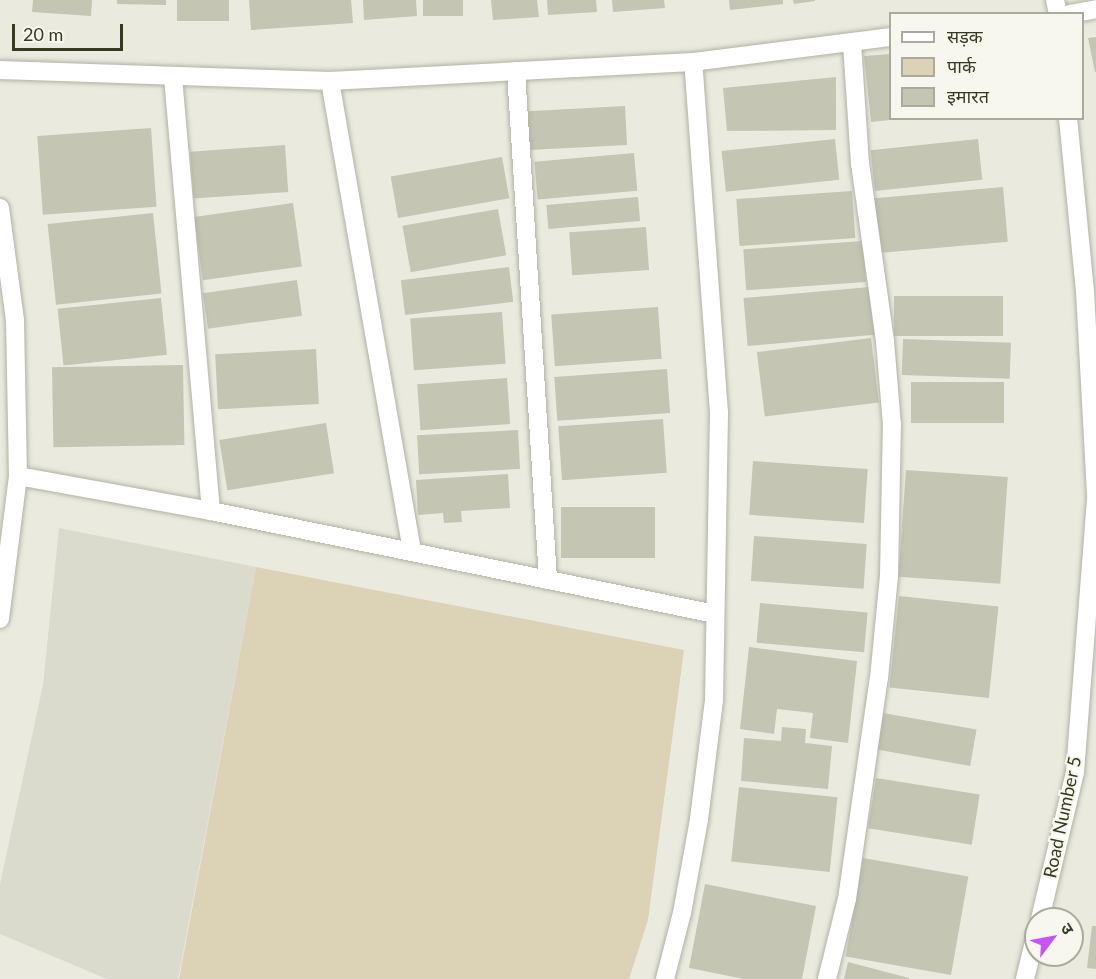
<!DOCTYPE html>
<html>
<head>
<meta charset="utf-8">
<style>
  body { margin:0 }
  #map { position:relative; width:1096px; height:979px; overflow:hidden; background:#eaeadf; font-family:Lato,"Noto Sans Devanagari",sans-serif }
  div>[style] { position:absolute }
  .built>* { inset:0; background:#dadacd }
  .green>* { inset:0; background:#dcd3b7 }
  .building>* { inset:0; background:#c5c5b4; transform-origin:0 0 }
  .roads { filter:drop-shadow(0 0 2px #b0b2a2) drop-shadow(0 0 2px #b0b2a2) }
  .street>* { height:18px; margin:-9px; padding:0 9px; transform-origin:9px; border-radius:9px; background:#fff }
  span { translate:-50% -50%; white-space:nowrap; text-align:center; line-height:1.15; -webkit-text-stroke:4.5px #f7f7ef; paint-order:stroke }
  .street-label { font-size:18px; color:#353a20 }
  .legend { position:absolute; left:889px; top:12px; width:195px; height:108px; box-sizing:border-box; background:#f7f7ef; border:2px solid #a9ab9c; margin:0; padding:8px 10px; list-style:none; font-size:18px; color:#353a20 }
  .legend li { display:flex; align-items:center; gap:12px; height:30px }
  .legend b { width:30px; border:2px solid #a9ab9c }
  .north { position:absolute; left:1024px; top:907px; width:60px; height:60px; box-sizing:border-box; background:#f7f7ef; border:2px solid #a9ab9c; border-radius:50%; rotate:58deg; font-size:16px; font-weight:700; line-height:24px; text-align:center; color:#353a20 }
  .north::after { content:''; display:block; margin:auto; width:21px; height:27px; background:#c853f4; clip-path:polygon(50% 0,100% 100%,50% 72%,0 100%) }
  .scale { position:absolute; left:12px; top:24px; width:111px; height:27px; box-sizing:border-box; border:3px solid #353a20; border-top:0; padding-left:8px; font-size:18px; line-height:21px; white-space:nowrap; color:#353a20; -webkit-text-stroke:4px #f7f7ef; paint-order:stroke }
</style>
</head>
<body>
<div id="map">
  <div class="built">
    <div style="clip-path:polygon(59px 528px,256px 567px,178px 979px,107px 979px,0 934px,0 884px,43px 685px)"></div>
  </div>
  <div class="green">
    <div style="clip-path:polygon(256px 567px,684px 650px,648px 920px,629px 979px,179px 979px)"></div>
  </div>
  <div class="building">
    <div style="clip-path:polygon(33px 0,92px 0,91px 16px,32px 12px)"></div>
    <div style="clip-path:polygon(117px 0,166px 0,166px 5px,117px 4px)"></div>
    <div style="left:177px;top:0;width:52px;height:21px"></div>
    <div style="clip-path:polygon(249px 0,351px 0,353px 23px,251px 30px)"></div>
    <div style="clip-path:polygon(363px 0,416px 0,417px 16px,364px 20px)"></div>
    <div style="left:423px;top:0;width:40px;height:16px"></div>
    <div style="clip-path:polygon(491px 0,537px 0,539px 17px,493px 20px)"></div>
    <div style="clip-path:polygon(547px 0,596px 0,597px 12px,548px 15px)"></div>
    <div style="clip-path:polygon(612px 0,664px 0,665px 8px,613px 12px)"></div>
    <div style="clip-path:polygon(729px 0,783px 0,783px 4px,730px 10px)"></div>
    <div style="clip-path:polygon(793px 0,815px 0,815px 1px,794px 4px)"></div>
    <div style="clip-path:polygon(1096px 37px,1096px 72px,1095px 72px,1088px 38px)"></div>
    <div style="clip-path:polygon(890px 54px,890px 120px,871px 122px,864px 56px)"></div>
    <div style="clip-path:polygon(836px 77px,836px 130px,727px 131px,723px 88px)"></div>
    <div style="left:625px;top:106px;width:39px;height:98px;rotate:87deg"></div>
    <div style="left:151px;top:128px;width:79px;height:114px;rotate:86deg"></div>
    <div style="left:835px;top:139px;width:41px;height:114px;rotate:84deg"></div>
    <div style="left:978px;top:139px;width:41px;height:108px;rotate:84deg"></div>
    <div style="left:285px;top:145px;width:47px;height:95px;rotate:86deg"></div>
    <div style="left:634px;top:153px;width:38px;height:100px;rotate:85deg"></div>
    <div style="left:502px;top:157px;width:42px;height:113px;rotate:80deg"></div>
    <div style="left:1003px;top:187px;width:55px;height:132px;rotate:85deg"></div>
    <div style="left:852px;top:191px;width:47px;height:116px;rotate:86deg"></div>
    <div style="left:638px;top:197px;width:24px;height:92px;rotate:85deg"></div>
    <div style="left:293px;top:203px;width:64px;height:100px;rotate:82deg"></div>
    <div style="left:498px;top:209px;width:47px;height:97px;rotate:80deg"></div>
    <div style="left:153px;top:213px;width:81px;height:106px;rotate:84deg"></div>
    <div style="left:646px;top:227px;width:43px;height:77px;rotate:86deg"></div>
    <div style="left:863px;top:241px;width:41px;height:120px;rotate:86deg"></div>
    <div style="left:509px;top:267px;width:35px;height:109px;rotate:83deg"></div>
    <div style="left:297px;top:280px;width:36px;height:95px;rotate:82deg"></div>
    <div style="left:870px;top:287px;width:48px;height:127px;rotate:85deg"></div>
    <div style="left:894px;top:296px;width:109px;height:40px"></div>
    <div style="left:161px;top:298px;width:57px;height:104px;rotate:84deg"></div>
    <div style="left:658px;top:307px;width:52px;height:107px;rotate:86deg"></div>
    <div style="left:502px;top:312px;width:52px;height:92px;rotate:86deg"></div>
    <div style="left:871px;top:338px;width:65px;height:115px;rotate:83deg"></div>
    <div style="left:903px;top:339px;width:108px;height:36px;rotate:2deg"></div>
    <div style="left:316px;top:349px;width:55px;height:101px;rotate:87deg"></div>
    <div style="left:183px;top:365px;width:80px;height:131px;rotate:89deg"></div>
    <div style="left:667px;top:369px;width:44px;height:113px;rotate:86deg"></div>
    <div style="left:507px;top:378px;width:46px;height:90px;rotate:86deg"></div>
    <div style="left:1004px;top:382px;width:41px;height:93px;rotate:90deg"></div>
    <div style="left:663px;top:419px;width:54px;height:105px;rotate:86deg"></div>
    <div style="left:326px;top:423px;width:51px;height:108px;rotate:81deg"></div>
    <div style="left:518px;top:430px;width:39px;height:101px;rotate:87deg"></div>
    <div style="left:753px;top:461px;width:115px;height:54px;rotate:4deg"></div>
    <div style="left:906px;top:470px;width:102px;height:107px;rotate:4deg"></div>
    <div style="clip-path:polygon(508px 474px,510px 508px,461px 511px,462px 522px,444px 523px,443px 513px,418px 515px,416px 480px)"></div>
    <div style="left:561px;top:507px;width:94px;height:51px"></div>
    <div style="left:754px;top:536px;width:113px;height:45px;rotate:4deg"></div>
    <div style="left:899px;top:596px;width:100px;height:92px;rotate:6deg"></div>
    <div style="left:760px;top:603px;width:108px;height:40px;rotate:5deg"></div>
    <div style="clip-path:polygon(749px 647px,857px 661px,848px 743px,810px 738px,813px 713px,777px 709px,774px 734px,740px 729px)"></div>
    <div style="left:883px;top:713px;width:95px;height:37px;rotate:10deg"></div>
    <div style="clip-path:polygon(782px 727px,806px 729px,805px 743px,832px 746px,828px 789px,741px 781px,744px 738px,781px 741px)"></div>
    <div style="left:876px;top:778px;width:105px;height:51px;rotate:9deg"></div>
    <div style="left:739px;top:787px;width:99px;height:75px;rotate:6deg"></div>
    <div style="left:863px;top:858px;width:107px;height:100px;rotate:10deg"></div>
    <div style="clip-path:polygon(705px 884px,816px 906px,802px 979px,744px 979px,689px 968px)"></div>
    <div style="clip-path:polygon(1092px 926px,1096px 926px,1096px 969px,1087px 968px)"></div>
    <div style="clip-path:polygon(848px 962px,909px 978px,909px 979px,844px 979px)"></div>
  </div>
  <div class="roads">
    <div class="street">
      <div style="left:1055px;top:0;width:14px;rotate:78deg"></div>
      <div style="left:1069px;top:14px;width:27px;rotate:-10deg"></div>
      <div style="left:0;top:70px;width:330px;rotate:1.9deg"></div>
      <div style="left:330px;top:81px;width:363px;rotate:-3deg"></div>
      <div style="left:693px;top:62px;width:199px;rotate:-7.2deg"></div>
      <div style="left:516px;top:71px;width:510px;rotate:86.4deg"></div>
      <div style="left:173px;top:77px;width:436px;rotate:85deg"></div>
      <div style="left:330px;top:81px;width:478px;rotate:80.1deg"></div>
      <div style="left:1068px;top:118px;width:174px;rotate:84.4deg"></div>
      <div style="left:1085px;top:291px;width:204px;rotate:86.9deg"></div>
      <div style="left:0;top:208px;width:113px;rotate:82.4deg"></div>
      <div style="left:15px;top:320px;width:156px;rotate:88.9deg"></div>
      <div style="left:18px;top:476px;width:144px;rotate:97.2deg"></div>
      <div style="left:18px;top:476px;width:196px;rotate:10.3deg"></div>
      <div style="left:211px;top:511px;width:514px;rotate:11.55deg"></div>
      <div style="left:1040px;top:919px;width:151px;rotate:-76.6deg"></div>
      <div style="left:1075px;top:772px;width:274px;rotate:-85.6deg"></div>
      <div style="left:665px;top:979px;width:68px;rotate:-75.6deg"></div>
      <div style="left:682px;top:913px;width:96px;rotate:-79.7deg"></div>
      <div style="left:699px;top:819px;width:120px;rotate:-82.8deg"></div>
      <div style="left:714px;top:700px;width:287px;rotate:-89deg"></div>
      <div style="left:719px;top:413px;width:352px;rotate:-94.2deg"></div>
      <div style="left:827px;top:979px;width:82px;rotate:-76deg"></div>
      <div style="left:847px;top:899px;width:223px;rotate:-81.8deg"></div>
      <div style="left:879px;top:678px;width:102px;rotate:-84.4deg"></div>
      <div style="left:889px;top:576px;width:151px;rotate:-88.9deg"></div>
      <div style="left:892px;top:425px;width:84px;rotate:-94.8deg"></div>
      <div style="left:885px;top:341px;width:179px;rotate:-98deg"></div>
      <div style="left:860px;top:164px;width:122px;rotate:-93.8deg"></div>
      <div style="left:1025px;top:979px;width:46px;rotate:-76.3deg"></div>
    </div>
  </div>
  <div class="street-label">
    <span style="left:1062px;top:817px;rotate:-78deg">Road Number 5</span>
  </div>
  <ul class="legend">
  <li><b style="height:8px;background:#fff"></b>सड़क</li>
  <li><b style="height:16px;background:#dcd3b7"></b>पार्क</li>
  <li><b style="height:16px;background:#c5c5b4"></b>इमारत</li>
  </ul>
  <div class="north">उ</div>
  <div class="scale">20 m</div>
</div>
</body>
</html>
